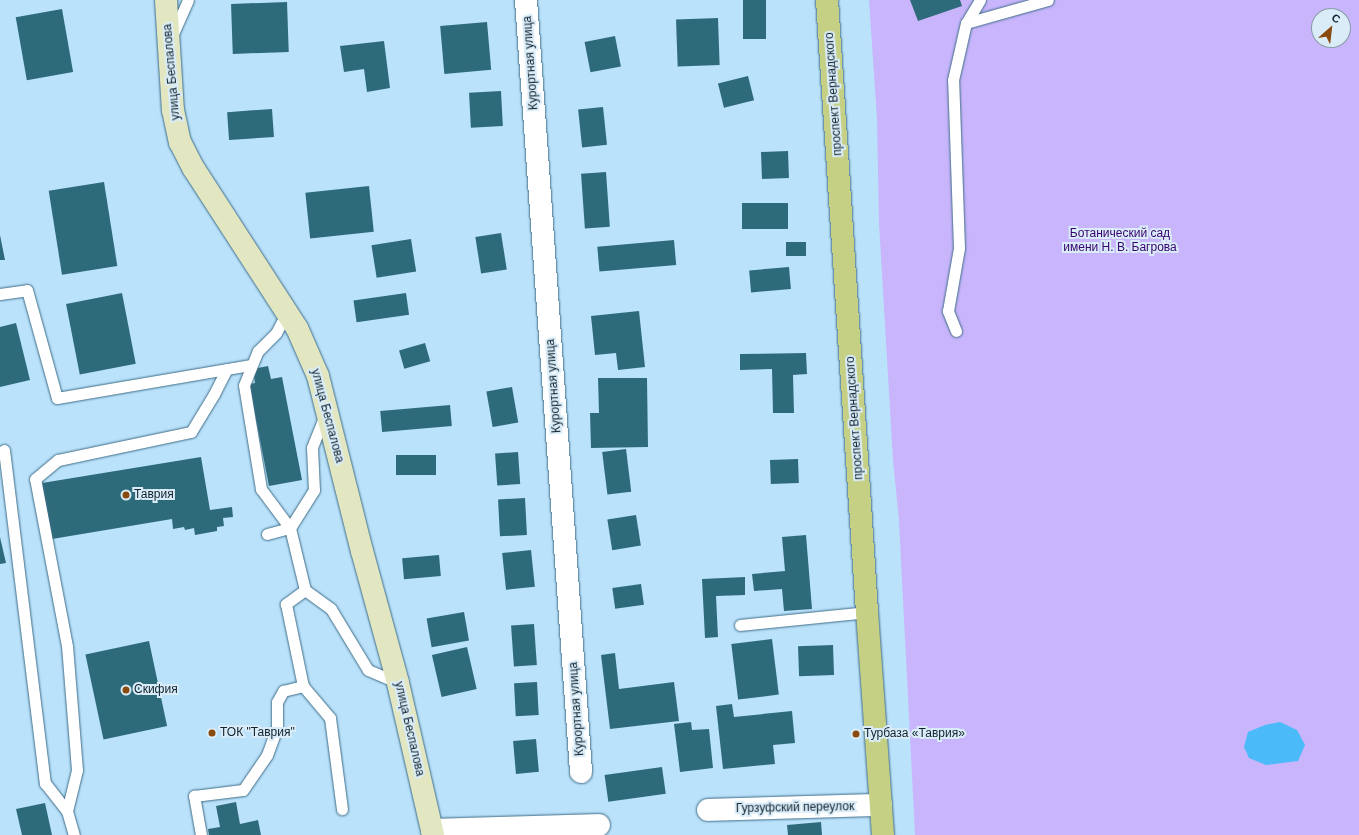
<!DOCTYPE html>
<html>
<head>
<meta charset="utf-8">
<style>
  body { margin:0 }
  #map { position:relative; width:1359px; height:835px; overflow:hidden; background:#bbe2fb; font-family:Helvetica,sans-serif }
  div>[style] { position:absolute }
  .green>* { inset:0; background:#c8b5fc }
  .water>* { inset:0; background:#4abaf8 }
  .building>* { inset:0; background:#2e6b7a; transform-origin:0 0 }
  .roads { filter:drop-shadow(0 0 1px #3f6d88) drop-shadow(0 0 1px #3f6d88) }
  .lane>* { height:11px; margin:-5.5px; padding:0 5.5px; transform-origin:5.5px; border-radius:5.5px; background:#fff }
  .street>* { height:22px; margin:-11px; padding:0 11px; transform-origin:11px; border-radius:11px; background:#fff }
  .secondary>* { height:22px; margin:-11px; padding:0 11px; transform-origin:11px; border-radius:11px; background:#e2e7c2 }
  .primary>* { height:22px; margin:-11px; padding:0 11px; transform-origin:11px; border-radius:11px; background:#c6d084 }
  .dots>* { width:11px; height:11px; translate:-50% -50%; box-sizing:border-box; border:2px solid #d9ecf8; border-radius:50% }
  span { translate:-50% -50%; white-space:nowrap; text-align:center; line-height:1.15; -webkit-text-stroke:4px #d9ecf8; paint-order:stroke }
  .street-label { font-size:12px; color:#10232e }
  .park-label { font-size:12px; color:#38036f }
  .poi-label { font-size:12px; color:#10232e }
  .left { translate:0 -50%; text-align:left }
  .north { position:absolute; left:1311px; top:8px; width:40px; height:40px; box-sizing:border-box; background:#d9ecf8; border:1px solid #899ca7; border-radius:50%; rotate:28deg; font-size:11px; font-weight:700; line-height:16px; text-align:center; color:#10232e }
  .north::after { content:''; display:block; margin:auto; width:14px; height:18px; background:#894a10; clip-path:polygon(50% 0,100% 100%,50% 72%,0 100%) }
</style>
</head>
<body>
<div id="map">
  <div class="green">
    <div style="clip-path:polygon(evenodd,869px 0,1359px 0,1359px 835px,915px 835px,899px 521px,893px 460px,879px 223px,877px 119px,869px 0,1319px 16px,1343px 16px,1343px 40px,1319px 40px,1319px 16px)"></div>
  </div>
  <div class="water">
    <div style="clip-path:polygon(1280px 722px,1297px 730px,1305px 745px,1298px 761px,1266px 765px,1249px 758px,1244px 747px,1248px 732px,1265px 725px)"></div>
  </div>
  <div class="building">
    <div style="left:743px;top:0;width:23px;height:39px"></div>
    <div style="clip-path:polygon(910px 0,960px 0,962px 6px,918px 21px)"></div>
    <div style="left:287px;top:2px;width:50px;height:56px;rotate:88deg"></div>
    <div style="left:62px;top:9px;width:64px;height:47px;rotate:80deg"></div>
    <div style="left:718px;top:18px;width:47px;height:42px;rotate:88deg"></div>
    <div style="left:487px;top:22px;width:48px;height:47px;rotate:85deg"></div>
    <div style="left:615px;top:36px;width:31px;height:31px;rotate:79deg"></div>
    <div style="clip-path:polygon(384px 41px,390px 88px,367px 92px,364px 69px,344px 72px,340px 46px)"></div>
    <div style="left:748px;top:76px;width:25px;height:31px;rotate:76deg"></div>
    <div style="left:501px;top:91px;width:35px;height:32px;rotate:87deg"></div>
    <div style="left:603px;top:107px;width:38px;height:25px;rotate:84deg"></div>
    <div style="left:272px;top:109px;width:28px;height:45px;rotate:86deg"></div>
    <div style="left:788px;top:151px;width:27px;height:27px;rotate:88deg"></div>
    <div style="left:606px;top:172px;width:55px;height:25px;rotate:86deg"></div>
    <div style="left:104px;top:182px;width:85px;height:56px;rotate:81deg"></div>
    <div style="left:369px;top:186px;width:46px;height:64px;rotate:84deg"></div>
    <div style="left:742px;top:203px;width:46px;height:26px"></div>
    <div style="left:501px;top:233px;width:37px;height:26px;rotate:81deg"></div>
    <div style="clip-path:polygon(0 235px,5px 260px,0 260px)"></div>
    <div style="left:411px;top:239px;width:33px;height:40px;rotate:81deg"></div>
    <div style="left:674px;top:240px;width:25px;height:77px;rotate:85deg"></div>
    <div style="left:786px;top:242px;width:20px;height:14px"></div>
    <div style="left:789px;top:267px;width:22px;height:40px;rotate:85deg"></div>
    <div style="left:122px;top:293px;width:72px;height:57px;rotate:79deg"></div>
    <div style="left:406px;top:293px;width:22px;height:53px;rotate:82deg"></div>
    <div style="clip-path:polygon(639px 311px,645px 367px,618px 370px,616px 353px,595px 355px,591px 316px)"></div>
    <div style="clip-path:polygon(16px 323px,30px 380px,0 387px,0 327px)"></div>
    <div style="left:425px;top:343px;width:19px;height:27px;rotate:74deg"></div>
    <div style="clip-path:polygon(806px 353px,807px 374px,793px 375px,794px 413px,773px 413px,772px 369px,740px 370px,740px 354px)"></div>
    <div style="clip-path:polygon(268px 366px,271px 379px,282px 377px,302px 480px,269px 486px,249px 384px,255px 383px,253px 369px)"></div>
    <div style="clip-path:polygon(598px 378px,647px 378px,648px 447px,591px 448px,590px 413px,599px 413px)"></div>
    <div style="left:512px;top:387px;width:36px;height:26px;rotate:80deg"></div>
    <div style="left:450px;top:405px;width:21px;height:70px;rotate:85deg"></div>
    <div style="left:626px;top:449px;width:43px;height:24px;rotate:83deg"></div>
    <div style="left:518px;top:452px;width:32px;height:23px;rotate:86deg"></div>
    <div style="left:436px;top:455px;width:20px;height:40px;rotate:90deg"></div>
    <div style="clip-path:polygon(201px 457px,210px 510px,232px 507px,233px 517px,223px 518px,224px 526px,217px 527px,217px 531px,195px 535px,194px 528px,185px 530px,184px 527px,173px 529px,172px 519px,52px 539px,42px 483px)"></div>
    <div style="left:798px;top:459px;width:24px;height:28px;rotate:88deg"></div>
    <div style="left:525px;top:498px;width:37px;height:27px;rotate:87deg"></div>
    <div style="left:636px;top:515px;width:31px;height:29px;rotate:81deg"></div>
    <div style="clip-path:polygon(806px 535px,812px 609px,784px 611px,782px 589px,754px 591px,752px 574px,785px 571px,782px 537px)"></div>
    <div style="clip-path:polygon(0 537px,6px 563px,0 564px)"></div>
    <div style="left:531px;top:550px;width:37px;height:29px;rotate:84deg"></div>
    <div style="left:439px;top:555px;width:21px;height:37px;rotate:85deg"></div>
    <div style="clip-path:polygon(745px 577px,745px 595px,716px 596px,718px 637px,705px 638px,702px 579px)"></div>
    <div style="left:641px;top:584px;width:21px;height:29px;rotate:82deg"></div>
    <div style="left:464px;top:612px;width:29px;height:38px;rotate:80deg"></div>
    <div style="left:534px;top:624px;width:41px;height:23px;rotate:86deg"></div>
    <div style="left:772px;top:639px;width:56px;height:41px;rotate:83deg"></div>
    <div style="left:149px;top:641px;width:87px;height:65px;rotate:78deg"></div>
    <div style="left:833px;top:645px;width:30px;height:35px;rotate:88deg"></div>
    <div style="left:467px;top:647px;width:43px;height:36px;rotate:77deg"></div>
    <div style="clip-path:polygon(615px 653px,619px 689px,674px 682px,679px 721px,610px 729px,601px 655px)"></div>
    <div style="left:537px;top:682px;width:33px;height:23px;rotate:87deg"></div>
    <div style="clip-path:polygon(732px 704px,734px 717px,792px 711px,795px 743px,773px 745px,775px 764px,723px 769px,716px 706px)"></div>
    <div style="clip-path:polygon(691px 722px,692px 730px,709px 729px,713px 768px,680px 772px,674px 724px)"></div>
    <div style="left:536px;top:739px;width:33px;height:23px;rotate:85deg"></div>
    <div style="left:662px;top:767px;width:27px;height:58px;rotate:82deg"></div>
    <div style="clip-path:polygon(236px 802px,240px 824px,258px 820px,261px 835px,209px 835px,208px 829px,220px 827px,216px 806px)"></div>
    <div style="clip-path:polygon(45px 803px,52px 835px,22px 835px,16px 809px)"></div>
    <div style="clip-path:polygon(821px 822px,822px 835px,788px 835px,787px 825px)"></div>
  </div>
  <div class="roads">
    <div class="lane">
      <div style="left:980px;top:0;width:27px;rotate:121deg"></div>
      <div style="left:966px;top:23px;width:85px;rotate:-15.7deg"></div>
      <div style="left:172px;top:36px;width:39px;rotate:-66deg"></div>
      <div style="left:0;top:294px;width:27px;rotate:-8deg"></div>
      <div style="left:27px;top:290px;width:112px;rotate:74.5deg"></div>
      <div style="left:57px;top:398px;width:197px;rotate:-9.7deg"></div>
      <div style="left:956px;top:331px;width:22px;rotate:-112deg"></div>
      <div style="left:948px;top:311px;width:64px;rotate:-80.1deg"></div>
      <div style="left:959px;top:248px;width:168px;rotate:-92deg"></div>
      <div style="left:953px;top:80px;width:58px;rotate:-77.2deg"></div>
      <div style="left:325px;top:415px;width:35px;rotate:112deg"></div>
      <div style="left:312px;top:448px;width:42px;rotate:87.3deg"></div>
      <div style="left:314px;top:490px;width:45px;rotate:122.3deg"></div>
      <div style="left:290px;top:528px;width:64px;rotate:76.4deg"></div>
      <div style="left:305px;top:590px;width:32px;rotate:36deg"></div>
      <div style="left:331px;top:609px;width:71px;rotate:58.8deg"></div>
      <div style="left:368px;top:670px;width:33px;rotate:23deg"></div>
      <div style="left:4px;top:450px;width:336px;rotate:83deg"></div>
      <div style="left:45px;top:783px;width:36px;rotate:52deg"></div>
      <div style="left:67px;top:811px;width:25px;rotate:74deg"></div>
      <div style="left:267px;top:534px;width:24px;rotate:-15deg"></div>
      <div style="left:290px;top:528px;width:49px;rotate:-126.6deg"></div>
      <div style="left:261px;top:489px;width:105px;rotate:-99.3deg"></div>
      <div style="left:244px;top:385px;width:37px;rotate:-68deg"></div>
      <div style="left:258px;top:351px;width:25px;rotate:-45deg"></div>
      <div style="left:276px;top:333px;width:24px;rotate:-62deg"></div>
      <div style="left:305px;top:590px;width:24px;rotate:144deg"></div>
      <div style="left:286px;top:604px;width:84px;rotate:78.3deg"></div>
      <div style="left:303px;top:686px;width:42px;rotate:49.8deg"></div>
      <div style="left:330px;top:718px;width:92px;rotate:82.5deg"></div>
      <div style="left:740px;top:625px;width:128px;rotate:-5.8deg"></div>
      <div style="left:67px;top:811px;width:42px;rotate:-76.3deg"></div>
      <div style="left:77px;top:770px;width:124px;rotate:-94.6deg"></div>
      <div style="left:67px;top:646px;width:170px;rotate:-100.8deg"></div>
      <div style="left:35px;top:479px;width:30px;rotate:-40deg"></div>
      <div style="left:58px;top:460px;width:136px;rotate:-11.9deg"></div>
      <div style="left:191px;top:432px;width:44px;rotate:-58.8deg"></div>
      <div style="left:214px;top:394px;width:28px;rotate:-63deg"></div>
      <div style="left:201px;top:835px;width:40px;rotate:-100deg"></div>
      <div style="left:194px;top:796px;width:49px;rotate:-7deg"></div>
      <div style="left:243px;top:790px;width:42px;rotate:-55.6deg"></div>
      <div style="left:267px;top:755px;width:29px;rotate:-70deg"></div>
      <div style="left:277px;top:728px;width:26px;rotate:-90deg"></div>
      <div style="left:277px;top:702px;width:13px;rotate:-61deg"></div>
      <div style="left:283px;top:691px;width:21px;rotate:-14deg"></div>
    </div>
    <div class="street">
      <div style="left:526px;top:0;width:774px;rotate:85.92deg"></div>
      <div style="left:708px;top:810px;width:173px;rotate:-1.7deg"></div>
      <div style="left:432px;top:830px;width:167px;rotate:-1.7deg"></div>
    </div>
    <div class="secondary">
      <div style="left:166px;top:0;width:110px;rotate:86.4deg"></div>
      <div style="left:173px;top:110px;width:33px;rotate:78deg"></div>
      <div style="left:180px;top:142px;width:30px;rotate:63deg"></div>
      <div style="left:194px;top:169px;width:189px;rotate:57.1deg"></div>
      <div style="left:297px;top:328px;width:52px;rotate:66.4deg"></div>
      <div style="left:318px;top:376px;width:180px;rotate:75.9deg"></div>
      <div style="left:362px;top:551px;width:137px;rotate:74.7deg"></div>
      <div style="left:398px;top:683px;width:156px;rotate:77deg"></div>
    </div>
    <div class="primary">
      <div style="left:827px;top:0;width:613px;rotate:86.26deg"></div>
      <div style="left:867px;top:612px;width:224px;rotate:85.9deg"></div>
    </div>
  </div>
  <div class="dots">
    <div style="left:126px;top:495px;background:#894a10"></div>
    <div style="left:126px;top:690px;background:#894a10"></div>
    <div style="left:212px;top:733px;background:#894a10"></div>
    <div style="left:856px;top:734px;background:#894a10"></div>
  </div>
  <div class="street-label">
    <span style="left:531px;top:63px;rotate:-94deg">Курортная улица</span>
    <span style="left:172px;top:72px;rotate:-95deg">улица Беспалова</span>
    <span style="left:834px;top:94px;rotate:-94deg">проспект Вернадского</span>
    <span style="left:554px;top:386px;rotate:-94deg">Курортная улица</span>
    <span style="left:327px;top:416px;rotate:75deg">улица Беспалова</span>
    <span style="left:855px;top:418px;rotate:-94deg">проспект Вернадского</span>
    <span style="left:577px;top:709px;rotate:-94deg">Курортная улица</span>
    <span style="left:409px;top:729px;rotate:77deg">улица Беспалова</span>
    <span style="left:795px;top:808px;rotate:-1deg">Гурзуфский переулок</span>
  </div>
  <div class="park-label">
    <span style="left:1120px;top:241px">Ботанический сад<br>имени Н. В. Багрова</span>
  </div>
  <div class="poi-label">
    <span class="left" style="left:134px;top:495px">Таврия</span>
    <span class="left" style="left:134px;top:690px">Скифия</span>
    <span class="left" style="left:220px;top:733px">ТОК "Таврия"</span>
    <span class="left" style="left:864px;top:734px">Турбаза «Таврия»</span>
  </div>
  <div class="north">С</div>
</div>
</body>
</html>
